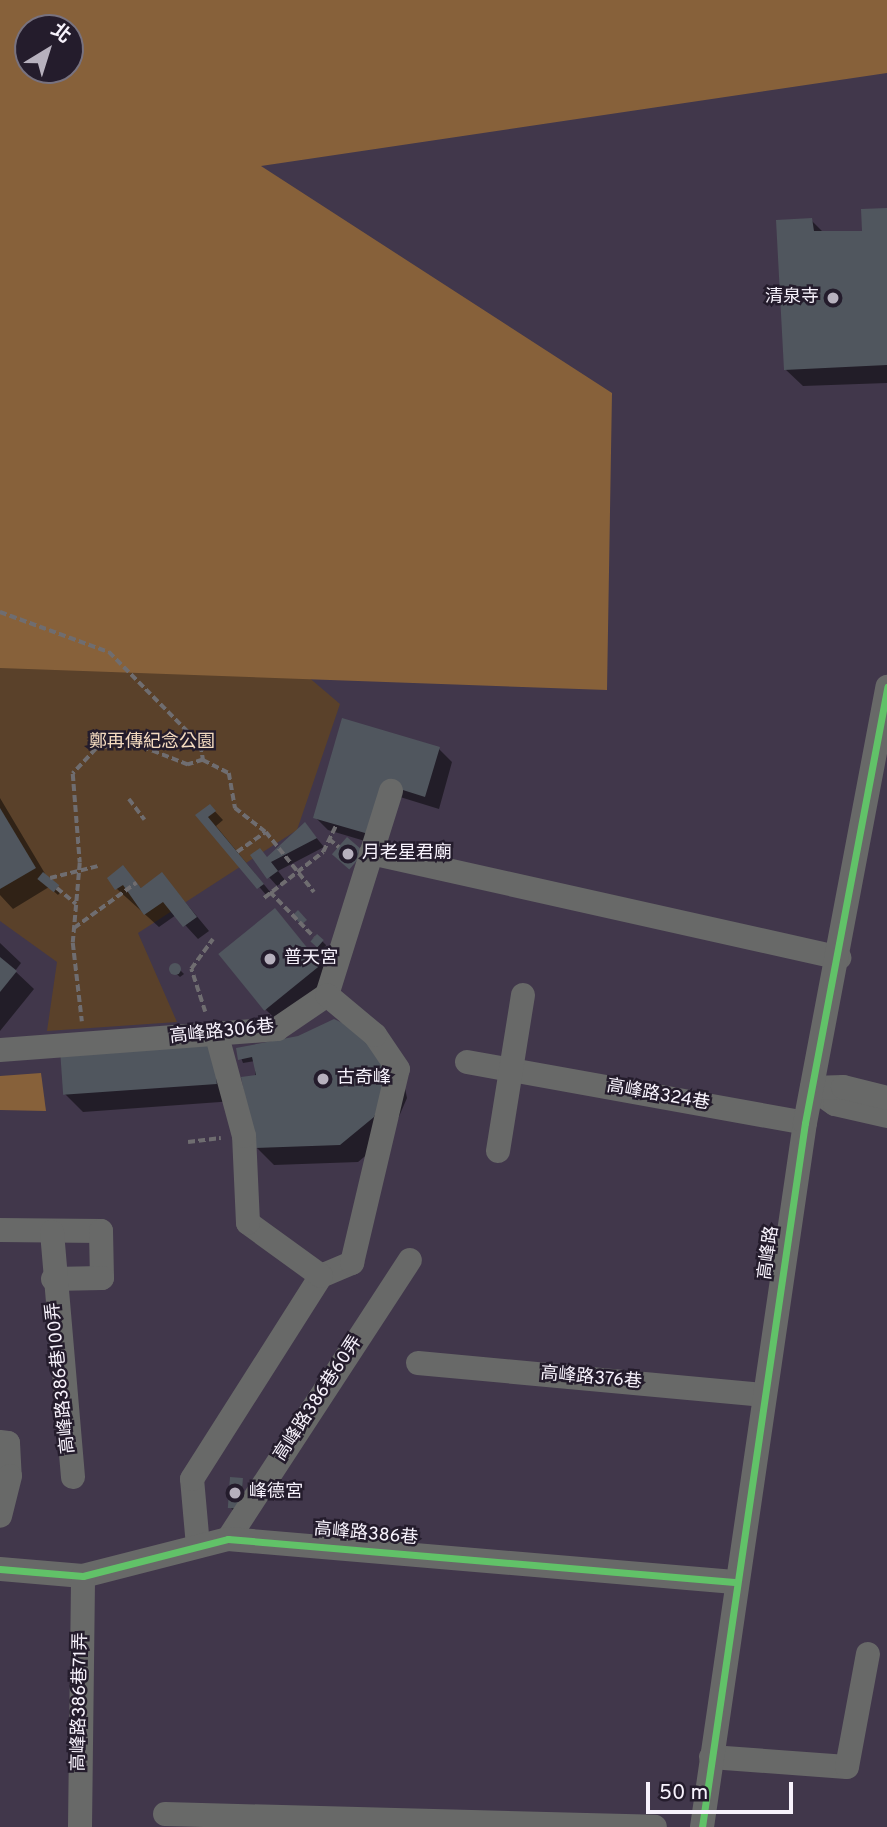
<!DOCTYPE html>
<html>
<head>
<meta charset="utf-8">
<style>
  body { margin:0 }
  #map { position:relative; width:887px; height:1827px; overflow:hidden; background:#41374b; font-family:Overpass,"Noto Sans TC",sans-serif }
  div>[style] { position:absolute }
  .green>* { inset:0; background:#5a412a }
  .forest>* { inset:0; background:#87613a }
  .shadow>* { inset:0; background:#0007; transform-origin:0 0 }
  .building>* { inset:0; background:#50565e; transform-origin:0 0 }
  .round { border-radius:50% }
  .path>* { height:3.5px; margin-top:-1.75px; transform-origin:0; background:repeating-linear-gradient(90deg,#6f6d70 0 7px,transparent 0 10.5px) }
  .minor>* { height:24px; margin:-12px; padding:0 12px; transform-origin:12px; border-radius:12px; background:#686968 }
  .cycleway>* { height:7px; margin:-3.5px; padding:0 3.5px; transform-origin:3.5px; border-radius:3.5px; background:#61c268 }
  .dots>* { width:19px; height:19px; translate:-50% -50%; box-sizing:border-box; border:4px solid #241c2c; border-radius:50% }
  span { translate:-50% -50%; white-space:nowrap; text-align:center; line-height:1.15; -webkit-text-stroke:5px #241c2c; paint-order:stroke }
  .poi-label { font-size:18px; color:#f7f2fc }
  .right { translate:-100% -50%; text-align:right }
  .left { translate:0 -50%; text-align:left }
  .park-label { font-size:18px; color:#f5dbc0 }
  .street-label { font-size:18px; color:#f7f2fc }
  .north { position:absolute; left:14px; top:14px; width:70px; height:70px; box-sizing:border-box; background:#241c2c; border:2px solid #78727f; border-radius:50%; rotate:38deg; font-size:19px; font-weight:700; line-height:28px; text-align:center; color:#f7f2fc }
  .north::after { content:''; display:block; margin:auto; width:24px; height:32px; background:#b7b1be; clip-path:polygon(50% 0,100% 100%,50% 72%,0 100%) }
  .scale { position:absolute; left:646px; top:1782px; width:147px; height:32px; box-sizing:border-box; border:4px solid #f7f2fc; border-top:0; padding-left:9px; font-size:21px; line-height:24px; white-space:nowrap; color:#f7f2fc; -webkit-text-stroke:5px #241c2c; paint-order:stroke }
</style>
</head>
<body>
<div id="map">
  <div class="green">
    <div style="clip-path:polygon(0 414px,340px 704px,297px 830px,138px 933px,177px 1022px,47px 1031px,57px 962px,0 921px)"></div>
  </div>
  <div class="forest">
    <div style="clip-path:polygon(evenodd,0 0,887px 0,887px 73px,261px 166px,612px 393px,607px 690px,0 668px,0 0,70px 28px,70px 70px,28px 70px,28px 28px,70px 28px)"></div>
    <div style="clip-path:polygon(41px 1073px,46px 1111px,0 1110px,0 1076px)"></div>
  </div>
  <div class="shadow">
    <div style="clip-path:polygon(887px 210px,887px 383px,803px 386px,785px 369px,811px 220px,824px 233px,864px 232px)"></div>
    <div style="clip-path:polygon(439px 749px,452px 762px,439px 809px,400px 797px,385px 847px,328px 830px,315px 817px)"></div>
    <div style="clip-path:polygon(0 798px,47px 877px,62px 890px,58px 895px,49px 887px,13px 909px,0 895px)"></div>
    <div style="clip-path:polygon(210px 806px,223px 820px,216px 826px,271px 893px,267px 896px,198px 815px)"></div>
    <div style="clip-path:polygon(305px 824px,324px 847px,278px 871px,285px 880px,277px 886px,269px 877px,268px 858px)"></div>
    <div style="clip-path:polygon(123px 868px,142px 889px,162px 874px,209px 931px,198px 939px,176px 915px,159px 927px,117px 889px)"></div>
    <div style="clip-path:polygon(290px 929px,337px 983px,284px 1027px,266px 1010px)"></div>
    <div style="left:317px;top:936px;width:13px;height:7px;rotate:45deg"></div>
    <div style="clip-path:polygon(0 943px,21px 963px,15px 971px,34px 989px,0 1031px)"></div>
    <div style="clip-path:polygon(175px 965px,184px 974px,180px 977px,171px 969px)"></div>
    <div style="clip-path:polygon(238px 1050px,403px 1078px,407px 1098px,391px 1135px,358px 1162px,274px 1165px,257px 1148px,255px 1061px,243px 1063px)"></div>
    <div style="clip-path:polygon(230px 1063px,234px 1101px,83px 1112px,65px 1094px)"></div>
    <div style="clip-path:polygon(242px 1480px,244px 1512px,234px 1511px,230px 1507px)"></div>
  </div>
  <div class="building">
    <div style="clip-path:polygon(887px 208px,887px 365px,784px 370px,776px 220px,812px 218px,814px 231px,862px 231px,861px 209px)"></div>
    <div style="clip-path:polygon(342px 718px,440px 747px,425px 797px,387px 785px,372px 835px,313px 818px)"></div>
    <div style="clip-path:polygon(210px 804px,216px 811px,208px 817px,264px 884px,257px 889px,195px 815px)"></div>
    <div style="clip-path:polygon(0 808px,36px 868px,0 889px)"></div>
    <div style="clip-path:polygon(305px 822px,317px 838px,271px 862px,278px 871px,267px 879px,250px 855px,260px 848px,267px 857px)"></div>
    <div style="left:347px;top:837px;width:23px;height:23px;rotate:41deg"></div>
    <div style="clip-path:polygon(123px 865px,141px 888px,162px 872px,197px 917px,183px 927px,163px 902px,144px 915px,123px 885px,115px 890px,107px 878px)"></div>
    <div style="left:43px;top:872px;width:21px;height:9px;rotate:39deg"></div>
    <div style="left:275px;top:908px;width:73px;height:73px;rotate:51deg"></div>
    <div style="clip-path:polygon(298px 910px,307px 920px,301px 925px,293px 915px)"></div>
    <div style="left:317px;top:934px;width:9px;height:10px;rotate:41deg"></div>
    <div style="clip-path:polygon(0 957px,17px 971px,0 992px)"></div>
    <div class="round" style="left:169px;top:963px;width:12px;height:12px"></div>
    <div style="clip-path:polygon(334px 1019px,367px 1034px,390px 1080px,374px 1117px,340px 1145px,255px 1148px,241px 1077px,256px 1075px,252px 1057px,238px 1060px,236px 1048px,298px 1036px)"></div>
    <div style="left:214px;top:1044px;width:40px;height:154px;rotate:86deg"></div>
    <div style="left:230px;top:1477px;width:13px;height:31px;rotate:4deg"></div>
  </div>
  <div class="path">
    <div style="left:0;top:612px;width:116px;rotate:20.2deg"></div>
    <div style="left:109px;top:652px;width:131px;rotate:45.3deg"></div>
    <div style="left:201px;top:745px;width:15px;rotate:82deg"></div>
    <div style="left:203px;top:760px;width:16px;rotate:162deg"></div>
    <div style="left:188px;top:765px;width:60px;rotate:-158.6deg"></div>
    <div style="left:132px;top:743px;width:36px;rotate:171deg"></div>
    <div style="left:96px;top:749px;width:34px;rotate:133deg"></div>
    <div style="left:73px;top:774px;width:89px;rotate:85.5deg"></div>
    <div style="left:80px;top:863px;width:80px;rotate:95deg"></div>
    <div style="left:73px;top:943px;width:79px;rotate:83.4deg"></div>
    <div style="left:203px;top:760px;width:29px;rotate:27deg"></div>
    <div style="left:229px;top:773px;width:36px;rotate:80deg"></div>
    <div style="left:235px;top:808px;width:39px;rotate:38deg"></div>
    <div style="left:129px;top:799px;width:26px;rotate:53deg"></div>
    <div style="left:329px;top:839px;width:13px;rotate:39deg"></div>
    <div style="left:237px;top:852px;width:35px;rotate:-35deg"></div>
    <div style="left:266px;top:832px;width:77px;rotate:51.3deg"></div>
    <div style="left:50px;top:878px;width:49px;rotate:-14deg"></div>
    <div style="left:57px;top:888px;width:25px;rotate:40deg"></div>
    <div style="left:270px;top:892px;width:63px;rotate:45.6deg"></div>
    <div style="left:264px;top:898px;width:75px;rotate:-37.9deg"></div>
    <div style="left:323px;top:852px;width:30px;rotate:-64deg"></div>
    <div style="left:74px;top:928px;width:77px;rotate:-36deg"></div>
    <div style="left:205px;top:1012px;width:45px;rotate:-108deg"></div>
    <div style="left:191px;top:969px;width:37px;rotate:-54deg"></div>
    <div style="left:188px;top:1142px;width:33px;rotate:-7deg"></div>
  </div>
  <div class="minor">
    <div style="left:371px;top:853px;width:480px;rotate:12.6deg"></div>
    <div style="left:0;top:1050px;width:278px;rotate:-4.3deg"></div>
    <div style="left:277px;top:1029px;width:60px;rotate:-34.2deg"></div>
    <div style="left:327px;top:995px;width:214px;rotate:-72.6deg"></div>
    <div style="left:467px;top:1062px;width:343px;rotate:10.2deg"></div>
    <div style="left:812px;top:1088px;width:28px;rotate:35deg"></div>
    <div style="left:835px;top:1104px;width:53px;rotate:13deg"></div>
    <div style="left:812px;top:1088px;width:31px;rotate:-2deg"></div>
    <div style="left:843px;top:1087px;width:45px;rotate:14deg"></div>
    <div style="left:498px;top:1151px;width:158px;rotate:-80.9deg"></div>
    <div style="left:0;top:1230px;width:101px;rotate:0.6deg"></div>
    <div style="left:101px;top:1231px;width:47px;rotate:88.8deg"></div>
    <div style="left:102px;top:1278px;width:49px;rotate:178.8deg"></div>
    <div style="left:52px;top:1232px;width:246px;rotate:85.1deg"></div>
    <div style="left:321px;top:1276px;width:34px;rotate:-23deg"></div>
    <div style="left:352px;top:1263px;width:199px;rotate:-76.7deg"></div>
    <div style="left:398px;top:1069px;width:41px;rotate:-124.1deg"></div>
    <div style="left:375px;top:1035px;width:62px;rotate:-140.2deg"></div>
    <div style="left:418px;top:1363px;width:348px;rotate:5.3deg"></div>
    <div style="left:0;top:1442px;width:8px;rotate:7deg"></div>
    <div style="left:8px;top:1443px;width:33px;rotate:87deg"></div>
    <div style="left:10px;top:1476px;width:41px;rotate:104deg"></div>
    <div style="left:228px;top:1539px;width:333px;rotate:-56.9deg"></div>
    <div style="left:198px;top:1546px;width:67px;rotate:-95.1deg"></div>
    <div style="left:192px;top:1479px;width:241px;rotate:-57.6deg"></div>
    <div style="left:321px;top:1276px;width:90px;rotate:-144deg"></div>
    <div style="left:248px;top:1223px;width:87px;rotate:-92.6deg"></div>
    <div style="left:244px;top:1136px;width:104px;rotate:-105.1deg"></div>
    <div style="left:0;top:1569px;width:83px;rotate:4.8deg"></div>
    <div style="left:83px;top:1576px;width:150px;rotate:-14.3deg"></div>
    <div style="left:228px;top:1539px;width:508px;rotate:4.86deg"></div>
    <div style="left:711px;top:1757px;width:136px;rotate:4.2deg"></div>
    <div style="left:847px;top:1767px;width:115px;rotate:-79.5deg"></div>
    <div style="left:165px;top:1814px;width:490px;rotate:1.5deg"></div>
    <div style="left:80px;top:1827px;width:251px;rotate:-89.3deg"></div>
    <div style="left:702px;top:1827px;width:711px;rotate:-81.68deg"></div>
    <div style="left:805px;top:1123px;width:444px;rotate:-79.3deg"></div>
  </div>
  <div class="cycleway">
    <div style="left:0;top:1569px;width:83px;rotate:4.8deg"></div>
    <div style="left:83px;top:1576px;width:150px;rotate:-14.3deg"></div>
    <div style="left:228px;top:1539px;width:508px;rotate:4.86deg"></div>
    <div style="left:702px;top:1827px;width:711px;rotate:-81.68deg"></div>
    <div style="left:805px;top:1123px;width:444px;rotate:-79.3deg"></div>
  </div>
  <div class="dots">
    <div style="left:833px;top:298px;background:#b7b1be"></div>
    <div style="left:348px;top:854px;background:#b7b1be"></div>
    <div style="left:270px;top:959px;background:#b7b1be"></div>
    <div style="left:323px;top:1079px;background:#b7b1be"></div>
    <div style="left:235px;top:1493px;background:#b7b1be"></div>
  </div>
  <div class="poi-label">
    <span class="right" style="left:819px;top:298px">清泉寺</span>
    <span class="left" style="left:362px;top:854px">月老星君廟</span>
    <span class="left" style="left:284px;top:959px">普天宮</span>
    <span class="left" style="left:337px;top:1079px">古奇峰</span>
    <span class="left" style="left:249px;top:1493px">峰德宮</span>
  </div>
  <div class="park-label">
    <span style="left:152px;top:743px">鄭再傳紀念公園</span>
  </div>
  <div class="street-label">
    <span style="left:222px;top:1033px;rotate:-6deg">高峰路306巷</span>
    <span style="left:658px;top:1096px;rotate:10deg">高峰路324巷</span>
    <span style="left:770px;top:1253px;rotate:-82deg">高峰路</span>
    <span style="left:62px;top:1378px;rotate:-96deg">高峰路386巷100弄</span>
    <span style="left:591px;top:1379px;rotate:5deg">高峰路376巷</span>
    <span style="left:319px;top:1399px;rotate:-57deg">高峰路386巷60弄</span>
    <span style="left:366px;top:1535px;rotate:5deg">高峰路386巷</span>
    <span style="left:81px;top:1702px;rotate:-89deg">高峰路386巷71弄</span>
  </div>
  <div class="north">北</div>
  <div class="scale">50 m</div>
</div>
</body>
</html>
